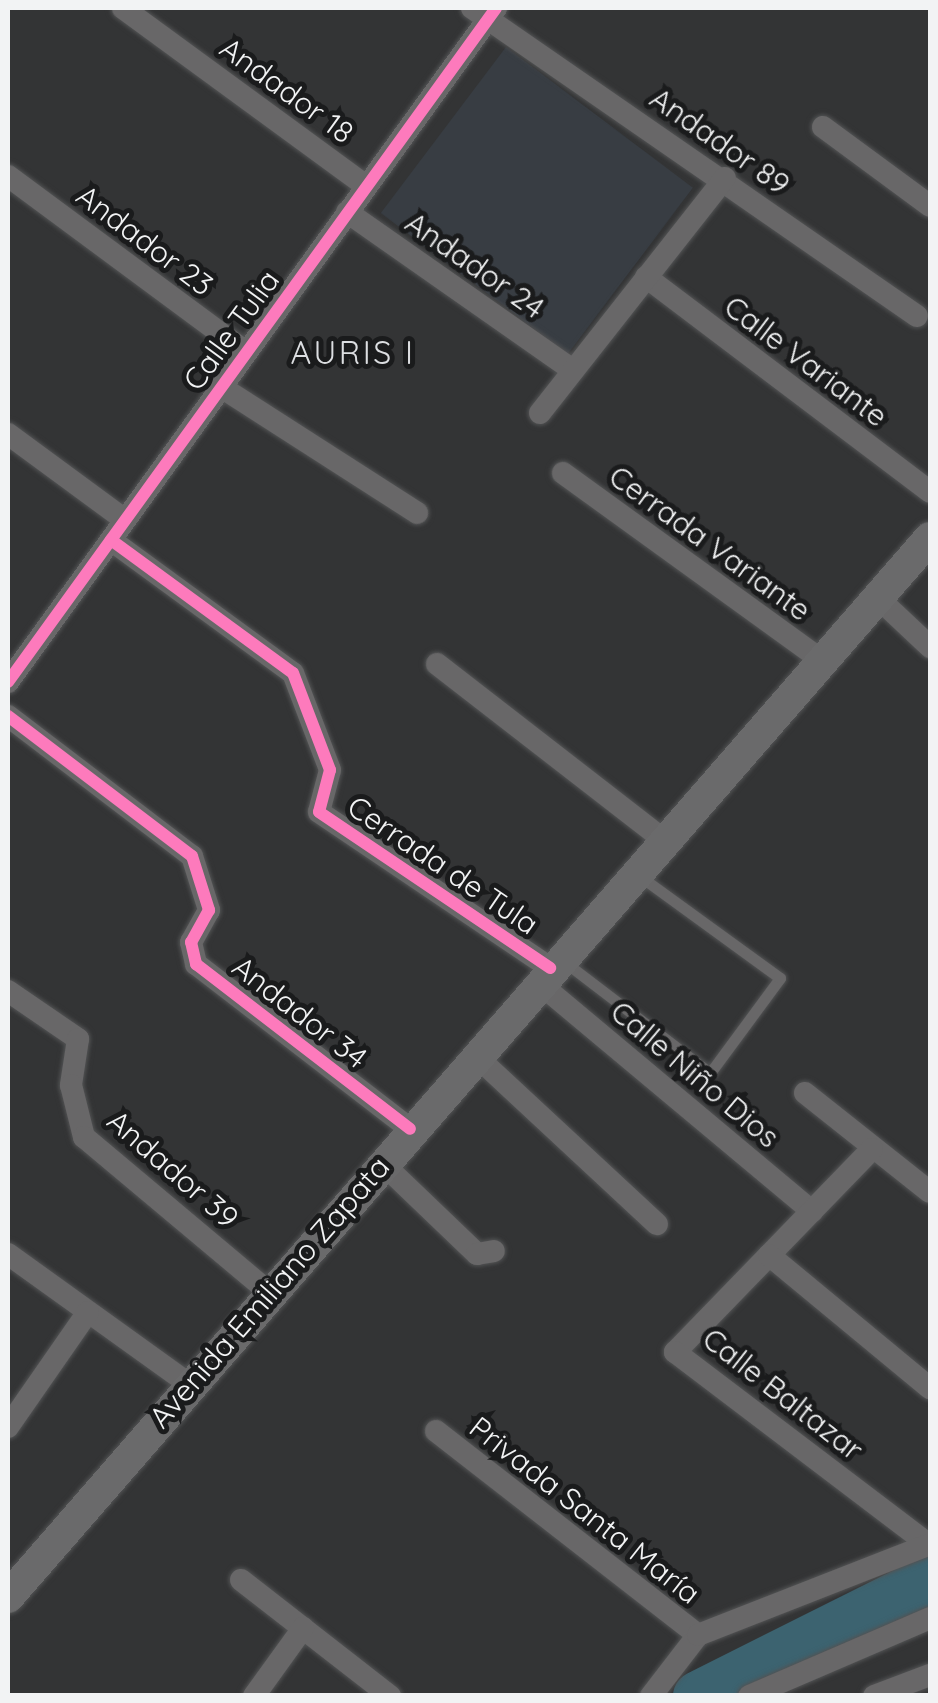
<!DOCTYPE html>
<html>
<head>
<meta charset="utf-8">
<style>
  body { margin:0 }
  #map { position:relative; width:938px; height:1703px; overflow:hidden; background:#333435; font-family:Quicksand,sans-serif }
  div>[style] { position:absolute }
  .built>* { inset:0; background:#383d43; transform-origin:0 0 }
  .river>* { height:50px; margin:-25px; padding:0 25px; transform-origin:25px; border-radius:25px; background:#3c6370 }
  .roads { filter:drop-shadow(0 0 2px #525354) drop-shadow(0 0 2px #525354) }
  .service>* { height:11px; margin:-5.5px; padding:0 5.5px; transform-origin:5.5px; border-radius:5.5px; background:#686768 }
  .minor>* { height:22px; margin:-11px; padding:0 11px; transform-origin:11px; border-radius:11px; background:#686768 }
  .secondary>* { height:32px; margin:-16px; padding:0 16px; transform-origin:16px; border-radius:16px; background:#6a6a6b }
  .cycleway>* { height:12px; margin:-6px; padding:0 6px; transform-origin:6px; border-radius:6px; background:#fd7abc }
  span { translate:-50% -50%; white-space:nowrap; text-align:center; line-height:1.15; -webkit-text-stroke:10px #1a1b1c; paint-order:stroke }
  .street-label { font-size:30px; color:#f2f3f4 }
  .neighbourhood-label { font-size:32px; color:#dcdee1; letter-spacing:2.5px }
  .frame { position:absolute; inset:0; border:10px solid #f2f3f4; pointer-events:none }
</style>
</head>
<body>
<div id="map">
  <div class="built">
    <div style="left:506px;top:47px;width:234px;height:208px;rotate:37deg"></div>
  </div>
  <div class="river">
    <div style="left:698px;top:1696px;width:259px;rotate:-26.6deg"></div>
  </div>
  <div class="roads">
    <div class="service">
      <div style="left:566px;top:963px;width:181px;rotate:37.4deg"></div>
      <div style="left:710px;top:1073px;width:118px;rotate:-53.6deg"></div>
      <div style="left:780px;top:978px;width:172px;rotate:-144deg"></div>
    </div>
    <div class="minor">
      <div style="left:123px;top:8px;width:301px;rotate:36.2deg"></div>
      <div style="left:472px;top:8px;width:541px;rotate:34.69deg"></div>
      <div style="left:823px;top:127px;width:133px;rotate:36.4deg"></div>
      <div style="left:8px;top:176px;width:296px;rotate:36.5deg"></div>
      <div style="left:347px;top:212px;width:270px;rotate:35deg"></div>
      <div style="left:646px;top:277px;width:356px;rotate:37.1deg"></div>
      <div style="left:221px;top:387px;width:233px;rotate:32.7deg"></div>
      <div style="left:540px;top:413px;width:299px;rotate:-51.8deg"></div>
      <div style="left:8px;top:434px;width:145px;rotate:36.3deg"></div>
      <div style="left:563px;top:473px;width:321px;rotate:35.9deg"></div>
      <div style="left:111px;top:540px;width:225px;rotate:36.2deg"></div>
      <div style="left:293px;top:673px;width:104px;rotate:69.1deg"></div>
      <div style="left:330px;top:770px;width:43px;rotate:104.7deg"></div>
      <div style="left:319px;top:812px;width:279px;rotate:34deg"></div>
      <div style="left:877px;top:597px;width:73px;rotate:43.3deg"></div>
      <div style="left:437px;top:664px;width:286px;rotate:37.8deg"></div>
      <div style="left:8px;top:682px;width:832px;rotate:-54.09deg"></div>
      <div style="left:8px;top:716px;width:231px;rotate:37.3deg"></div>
      <div style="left:192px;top:856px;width:57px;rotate:72.5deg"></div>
      <div style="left:209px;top:910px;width:37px;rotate:119deg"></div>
      <div style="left:191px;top:942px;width:23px;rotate:77deg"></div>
      <div style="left:196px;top:964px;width:270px;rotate:37.6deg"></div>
      <div style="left:539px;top:983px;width:356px;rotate:39.9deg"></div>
      <div style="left:8px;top:991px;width:85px;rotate:34.4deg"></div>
      <div style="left:78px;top:1039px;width:47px;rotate:98.7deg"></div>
      <div style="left:71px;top:1085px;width:54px;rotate:76deg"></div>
      <div style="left:84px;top:1137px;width:241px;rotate:40deg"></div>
      <div style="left:476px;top:1056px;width:247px;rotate:42.9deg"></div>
      <div style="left:805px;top:1093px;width:159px;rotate:38.4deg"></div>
      <div style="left:872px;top:1149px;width:283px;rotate:134.1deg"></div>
      <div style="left:675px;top:1352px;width:319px;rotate:37.2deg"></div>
      <div style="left:381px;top:1162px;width:133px;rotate:43.8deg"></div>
      <div style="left:477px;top:1254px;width:17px;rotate:-10deg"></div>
      <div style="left:8px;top:1254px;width:223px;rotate:35.7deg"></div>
      <div style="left:769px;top:1255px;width:209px;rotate:39.6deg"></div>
      <div style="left:8px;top:1427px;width:140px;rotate:-55.2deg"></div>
      <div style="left:436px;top:1431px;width:332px;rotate:37.9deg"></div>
      <div style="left:241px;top:1580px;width:189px;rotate:37.9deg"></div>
      <div style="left:254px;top:1696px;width:84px;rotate:-54.2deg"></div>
      <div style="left:651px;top:1696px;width:77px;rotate:-52.4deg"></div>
      <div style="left:698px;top:1635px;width:249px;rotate:-21.4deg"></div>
      <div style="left:749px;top:1696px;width:197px;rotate:-23.3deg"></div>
      <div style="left:874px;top:1696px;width:60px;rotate:-20.6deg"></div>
    </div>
    <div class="secondary">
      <div style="left:8px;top:1597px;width:1404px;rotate:-48.96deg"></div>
    </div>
  </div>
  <div class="cycleway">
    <div style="left:111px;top:540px;width:225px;rotate:36.2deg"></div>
    <div style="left:293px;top:673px;width:104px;rotate:69.1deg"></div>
    <div style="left:330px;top:770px;width:43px;rotate:104.7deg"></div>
    <div style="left:319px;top:812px;width:279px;rotate:34deg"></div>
    <div style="left:8px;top:682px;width:832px;rotate:-54.09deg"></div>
    <div style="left:8px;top:716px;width:231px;rotate:37.3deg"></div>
    <div style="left:192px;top:856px;width:57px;rotate:72.5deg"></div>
    <div style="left:209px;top:910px;width:37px;rotate:119deg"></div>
    <div style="left:191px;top:942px;width:23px;rotate:77deg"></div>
    <div style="left:196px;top:964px;width:270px;rotate:37.6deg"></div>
  </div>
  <div class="street-label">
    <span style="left:287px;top:90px;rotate:36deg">Andador 18</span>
    <span style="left:720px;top:141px;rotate:35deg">Andador 89</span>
    <span style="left:145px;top:240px;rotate:37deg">Andador 23</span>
    <span style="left:475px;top:265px;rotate:35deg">Andador 24</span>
    <span style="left:231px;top:330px;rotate:-54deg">Calle Tulia</span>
    <span style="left:806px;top:361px;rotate:37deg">Calle Variante</span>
    <span style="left:710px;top:543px;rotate:36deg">Cerrada Variante</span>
    <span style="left:443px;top:865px;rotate:34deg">Cerrada de Tula</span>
    <span style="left:300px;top:1012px;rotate:38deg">Andador 34</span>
    <span style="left:695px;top:1074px;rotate:40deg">Calle Niño Dios</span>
    <span style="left:173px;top:1169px;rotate:41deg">Andador 39</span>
    <span style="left:269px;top:1292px;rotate:-49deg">Avenida Emiliano Zapata</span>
    <span style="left:783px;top:1394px;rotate:38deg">Calle Baltazar</span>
    <span style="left:585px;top:1510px;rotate:38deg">Privada Santa María</span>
  </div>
  <div class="neighbourhood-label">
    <span style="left:353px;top:352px">AURIS I</span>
  </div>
  <div class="frame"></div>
</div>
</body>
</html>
